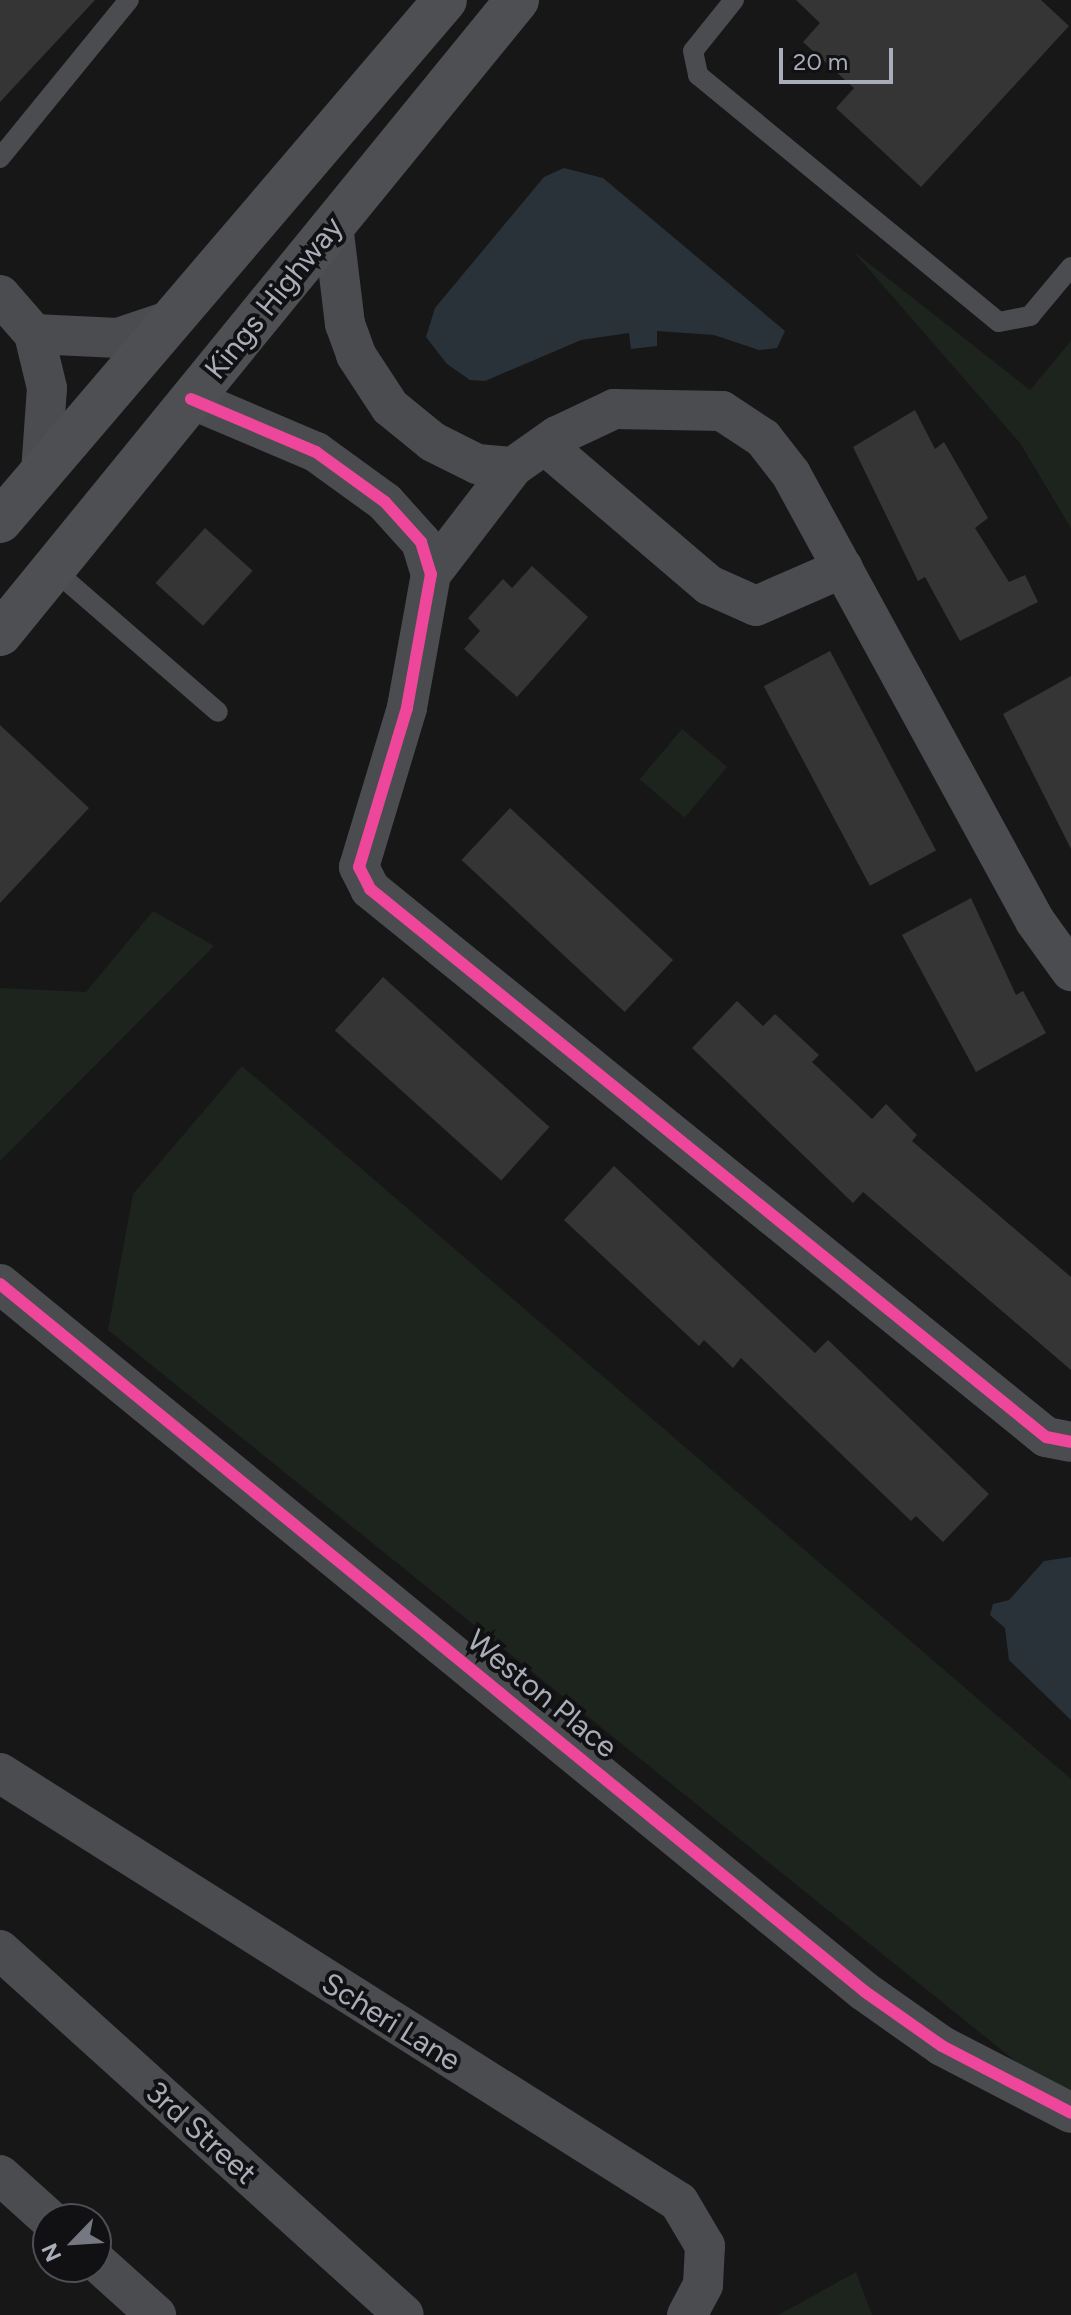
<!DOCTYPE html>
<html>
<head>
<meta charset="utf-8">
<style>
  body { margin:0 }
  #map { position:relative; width:1071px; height:2315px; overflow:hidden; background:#171717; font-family:Figtree,sans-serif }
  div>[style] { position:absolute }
  .green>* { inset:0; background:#1d241e; transform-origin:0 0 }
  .water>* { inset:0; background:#2a3239 }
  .building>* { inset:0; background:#353536; transform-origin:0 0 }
  .service>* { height:20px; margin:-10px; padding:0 10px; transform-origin:10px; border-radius:10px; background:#4b4c50 }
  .minor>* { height:40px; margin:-20px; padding:0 20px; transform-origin:20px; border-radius:20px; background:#4b4c50 }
  .primary>* { height:44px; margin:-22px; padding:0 22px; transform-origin:22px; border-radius:22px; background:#4d4f52 }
  .cycleway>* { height:12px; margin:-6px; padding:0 6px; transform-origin:6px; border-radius:6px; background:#ed469a }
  span { translate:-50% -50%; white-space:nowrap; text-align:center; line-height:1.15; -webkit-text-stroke:8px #111113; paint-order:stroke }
  .street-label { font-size:30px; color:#a8adb8 }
  .north { position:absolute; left:32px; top:2203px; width:80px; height:80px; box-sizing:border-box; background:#111113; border:2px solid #4d4f55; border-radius:50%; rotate:245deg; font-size:22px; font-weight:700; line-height:32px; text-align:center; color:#a8adb8 }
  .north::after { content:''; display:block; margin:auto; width:28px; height:36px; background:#757880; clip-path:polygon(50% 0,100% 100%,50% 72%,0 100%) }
  .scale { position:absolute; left:779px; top:48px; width:114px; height:36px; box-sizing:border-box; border:4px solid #a8adb8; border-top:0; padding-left:10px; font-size:24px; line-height:28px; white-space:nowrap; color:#a8adb8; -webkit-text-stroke:6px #111113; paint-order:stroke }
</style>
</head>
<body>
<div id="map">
  <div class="green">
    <div style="clip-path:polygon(853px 251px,1030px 390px,1071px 341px,1071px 528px,1020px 443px)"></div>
    <div style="left:682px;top:729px;width:59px;height:66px;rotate:40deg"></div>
    <div style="clip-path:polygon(153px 911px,214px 946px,0 1161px,0 988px,86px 992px)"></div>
    <div style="clip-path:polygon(242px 1066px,1071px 1779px,1071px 2106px,108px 1330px,133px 1194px)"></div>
    <div style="clip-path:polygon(856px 2272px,872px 2315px,778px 2315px,806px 2300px)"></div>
  </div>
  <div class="water">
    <div style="clip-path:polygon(564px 168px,603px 178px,785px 331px,777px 348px,759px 350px,714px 335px,657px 331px,657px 346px,631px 349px,629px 333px,581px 340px,485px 381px,470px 380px,447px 364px,426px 337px,435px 308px,544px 177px)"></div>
    <div style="clip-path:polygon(1071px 1557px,1071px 1720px,1009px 1660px,1005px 1628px,990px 1615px,993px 1604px,1009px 1600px,1044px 1561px)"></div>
  </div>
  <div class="building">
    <div style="clip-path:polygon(0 0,95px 0,0 102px)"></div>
    <div style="clip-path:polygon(796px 0,1041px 0,1069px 26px,921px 187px,836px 108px,854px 88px,803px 42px,820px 23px)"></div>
    <div style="clip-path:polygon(915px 410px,935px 449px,944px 442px,988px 518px,975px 528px,1009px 582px,1025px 575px,1038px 602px,960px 641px,925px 577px,918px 581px,853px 447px)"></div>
    <div style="left:205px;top:528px;width:64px;height:74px;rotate:42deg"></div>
    <div style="clip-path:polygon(532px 566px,588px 617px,517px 697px,464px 649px,480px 631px,468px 618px,503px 579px,512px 588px)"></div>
    <div style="left:830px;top:651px;width:226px;height:75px;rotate:62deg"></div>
    <div style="clip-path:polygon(1071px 676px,1071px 849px,1003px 714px)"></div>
    <div style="clip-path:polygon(0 725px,89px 808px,0 903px)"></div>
    <div style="left:510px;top:808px;width:223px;height:71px;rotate:43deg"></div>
    <div style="clip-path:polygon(971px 898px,1016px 995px,1023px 991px,1046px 1033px,976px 1072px,902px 935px)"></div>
    <div style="left:383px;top:977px;width:224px;height:72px;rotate:42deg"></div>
    <div style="clip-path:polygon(737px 1001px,763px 1026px,775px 1014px,819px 1055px,812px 1062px,872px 1119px,886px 1104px,917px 1135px,912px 1141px,1071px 1277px,1071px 1370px,863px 1192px,853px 1203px,692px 1048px)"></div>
    <div style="clip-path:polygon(614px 1166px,815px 1353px,828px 1340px,989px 1494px,943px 1542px,916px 1516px,911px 1521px,741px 1358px,733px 1368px,704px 1340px,699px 1346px,564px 1220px)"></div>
  </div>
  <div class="service">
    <div style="left:734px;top:0;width:65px;rotate:128.8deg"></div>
    <div style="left:693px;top:51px;width:25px;rotate:78deg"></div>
    <div style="left:698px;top:75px;width:389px;rotate:39.4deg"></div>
    <div style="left:999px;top:322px;width:32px;rotate:-11deg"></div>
    <div style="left:1030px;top:316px;width:64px;rotate:-50.1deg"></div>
    <div style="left:0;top:158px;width:204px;rotate:-50.8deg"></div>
    <div style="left:53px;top:569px;width:218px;rotate:40.9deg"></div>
  </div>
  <div class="minor">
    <div style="left:333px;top:225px;width:100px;rotate:83.1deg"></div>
    <div style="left:345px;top:324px;width:33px;rotate:70deg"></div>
    <div style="left:356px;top:355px;width:62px;rotate:56.8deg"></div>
    <div style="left:390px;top:407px;width:55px;rotate:39.1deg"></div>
    <div style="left:433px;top:442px;width:49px;rotate:26.6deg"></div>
    <div style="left:477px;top:464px;width:36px;rotate:5deg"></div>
    <div style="left:0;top:295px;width:52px;rotate:48.9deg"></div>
    <div style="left:34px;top:334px;width:56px;rotate:76.5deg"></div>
    <div style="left:47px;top:388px;width:83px;rotate:94.1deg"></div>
    <div style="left:34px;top:334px;width:84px;rotate:2.7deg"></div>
    <div style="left:118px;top:338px;width:59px;rotate:-18.7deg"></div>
    <div style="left:191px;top:399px;width:136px;rotate:23deg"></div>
    <div style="left:316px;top:452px;width:85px;rotate:35.9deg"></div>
    <div style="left:385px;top:502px;width:54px;rotate:48deg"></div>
    <div style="left:421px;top:542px;width:34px;rotate:73deg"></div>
    <div style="left:431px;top:574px;width:136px;rotate:100.2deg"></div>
    <div style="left:407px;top:708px;width:166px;rotate:106.8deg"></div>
    <div style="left:359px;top:867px;width:25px;rotate:63deg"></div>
    <div style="left:370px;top:889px;width:870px;rotate:39.03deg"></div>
    <div style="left:1046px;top:1437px;width:25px;rotate:11deg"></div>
    <div style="left:545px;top:445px;width:216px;rotate:40.5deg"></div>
    <div style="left:709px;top:585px;width:51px;rotate:24.1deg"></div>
    <div style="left:756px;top:606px;width:95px;rotate:-23.6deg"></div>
    <div style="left:431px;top:574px;width:135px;rotate:-52.5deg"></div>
    <div style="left:513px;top:467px;width:54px;rotate:-35.2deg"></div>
    <div style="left:557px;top:436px;width:63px;rotate:-25.3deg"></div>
    <div style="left:614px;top:409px;width:108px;rotate:1.1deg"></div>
    <div style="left:722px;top:411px;width:49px;rotate:33.4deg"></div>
    <div style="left:763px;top:438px;width:46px;rotate:52.1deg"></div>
    <div style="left:791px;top:474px;width:509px;rotate:61.37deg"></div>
    <div style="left:1035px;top:921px;width:62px;rotate:54.2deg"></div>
    <div style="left:0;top:1284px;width:1116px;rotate:39.29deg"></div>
    <div style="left:864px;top:1991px;width:95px;rotate:35.2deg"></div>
    <div style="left:942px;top:2046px;width:145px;rotate:27.4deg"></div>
    <div style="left:0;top:1773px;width:803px;rotate:32.29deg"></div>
    <div style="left:679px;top:2202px;width:51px;rotate:59.4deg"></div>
    <div style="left:705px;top:2246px;width:39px;rotate:93deg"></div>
    <div style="left:703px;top:2285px;width:34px;rotate:118deg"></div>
    <div style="left:0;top:1950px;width:544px;rotate:42.1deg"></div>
    <div style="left:0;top:2175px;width:66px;rotate:41.9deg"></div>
    <div style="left:96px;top:2261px;width:81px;rotate:42deg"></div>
  </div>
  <div class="primary">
    <div style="left:0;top:521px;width:685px;rotate:-49.5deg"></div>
    <div style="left:0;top:634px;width:818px;rotate:-50.8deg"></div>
  </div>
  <div class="cycleway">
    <div style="left:191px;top:399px;width:136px;rotate:23deg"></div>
    <div style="left:316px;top:452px;width:85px;rotate:35.9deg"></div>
    <div style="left:385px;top:502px;width:54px;rotate:48deg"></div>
    <div style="left:421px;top:542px;width:34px;rotate:73deg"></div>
    <div style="left:431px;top:574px;width:136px;rotate:100.2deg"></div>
    <div style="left:407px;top:708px;width:166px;rotate:106.8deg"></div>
    <div style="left:359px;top:867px;width:25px;rotate:63deg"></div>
    <div style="left:370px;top:889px;width:870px;rotate:39.03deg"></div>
    <div style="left:1046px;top:1437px;width:25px;rotate:11deg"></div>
    <div style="left:0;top:1284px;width:1116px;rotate:39.29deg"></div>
    <div style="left:864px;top:1991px;width:95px;rotate:35.2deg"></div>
    <div style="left:942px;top:2046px;width:145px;rotate:27.4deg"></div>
  </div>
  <div class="street-label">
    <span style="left:274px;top:298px;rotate:-51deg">Kings Highway</span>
    <span style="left:542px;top:1694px;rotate:39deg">Weston Place</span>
    <span style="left:391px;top:2022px;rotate:32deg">Scheri Lane</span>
    <span style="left:201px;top:2133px;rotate:42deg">3rd Street</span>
  </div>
  <div class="north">N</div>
  <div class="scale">20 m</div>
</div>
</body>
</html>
